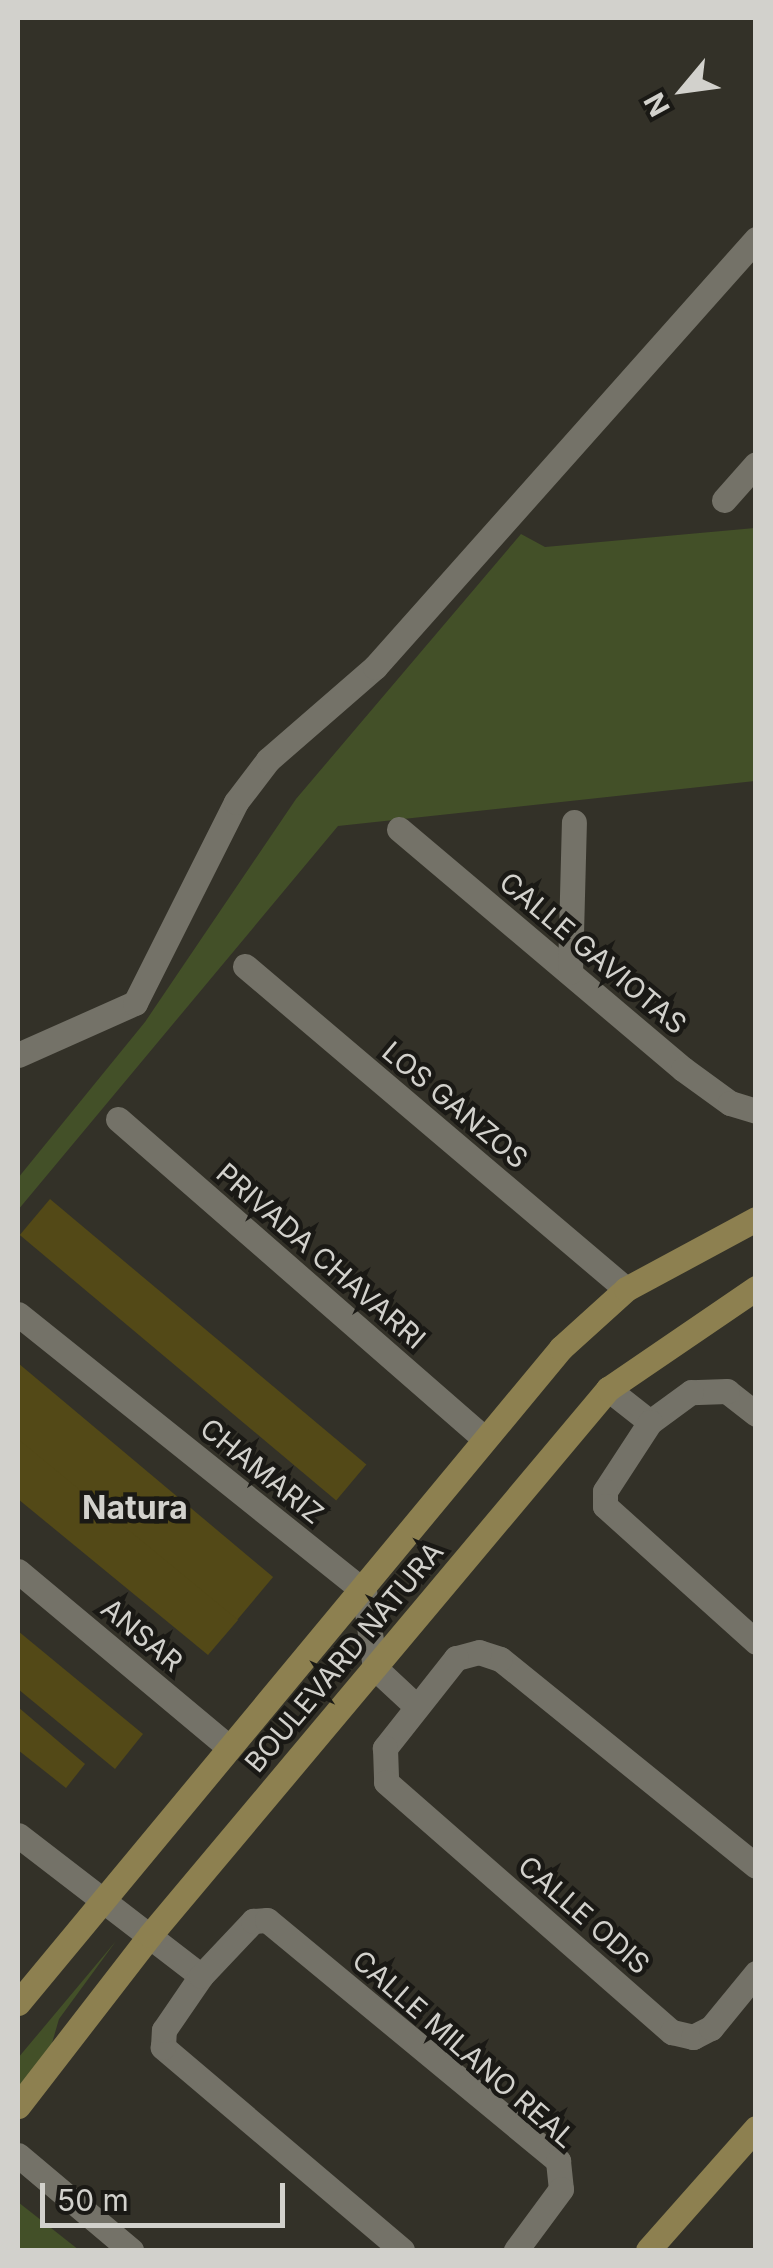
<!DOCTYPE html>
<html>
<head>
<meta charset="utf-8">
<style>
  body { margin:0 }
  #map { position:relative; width:773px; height:2268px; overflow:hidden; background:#333128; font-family:Inter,sans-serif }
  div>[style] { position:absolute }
  .green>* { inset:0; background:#435028 }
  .building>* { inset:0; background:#534917; transform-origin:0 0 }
  .street>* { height:25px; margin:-12.5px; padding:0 12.5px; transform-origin:12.5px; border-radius:12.5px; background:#747268 }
  .secondary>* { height:25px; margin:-12.5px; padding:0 12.5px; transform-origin:12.5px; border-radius:12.5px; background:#8d8050 }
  span { translate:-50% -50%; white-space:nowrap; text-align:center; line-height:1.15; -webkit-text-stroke:9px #1a1915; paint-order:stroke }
  .street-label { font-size:28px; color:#d2d1cc }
  .quarter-label { font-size:32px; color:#d2d1cc; font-weight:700 }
  .frame { position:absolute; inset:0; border:20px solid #d2d1cc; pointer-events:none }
  .north { position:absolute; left:633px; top:40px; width:100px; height:100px; -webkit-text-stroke:8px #1a1915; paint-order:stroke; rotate:241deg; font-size:28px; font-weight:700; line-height:40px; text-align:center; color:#d2d1cc }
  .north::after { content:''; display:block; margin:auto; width:35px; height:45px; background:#d2d1cc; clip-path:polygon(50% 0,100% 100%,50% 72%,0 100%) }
  .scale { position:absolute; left:40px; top:2183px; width:245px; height:45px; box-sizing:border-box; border:5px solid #d2d1cc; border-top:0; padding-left:12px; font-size:30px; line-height:35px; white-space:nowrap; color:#d2d1cc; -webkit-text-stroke:8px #1a1915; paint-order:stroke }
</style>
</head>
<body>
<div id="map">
  <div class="green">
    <div style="clip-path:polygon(755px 528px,755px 781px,338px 826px,18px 1210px,18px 1178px,145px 1022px,296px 799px,521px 534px,545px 547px)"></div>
    <div style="clip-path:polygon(116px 1941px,59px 2019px,50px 2050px,18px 2090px,18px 2058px)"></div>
    <div style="clip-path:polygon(18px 2202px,79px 2250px,18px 2250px)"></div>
  </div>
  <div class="building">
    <div style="left:50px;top:1199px;width:413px;height:47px;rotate:40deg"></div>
    <div style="left:18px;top:1363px;width:333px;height:60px;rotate:40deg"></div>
    <div style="clip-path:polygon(18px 1439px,238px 1620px,208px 1655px,18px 1499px)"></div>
    <div style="clip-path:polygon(18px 1631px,143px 1734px,115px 1769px,18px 1689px)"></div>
    <div style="clip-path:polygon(18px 1707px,85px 1764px,66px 1788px,18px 1750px)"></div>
  </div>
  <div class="street">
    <div style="left:724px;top:500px;width:48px;rotate:-48.4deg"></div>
    <div style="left:399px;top:829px;width:372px;rotate:40.2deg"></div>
    <div style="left:683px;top:1069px;width:58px;rotate:35.9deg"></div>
    <div style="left:730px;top:1103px;width:27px;rotate:17deg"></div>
    <div style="left:245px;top:966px;width:499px;rotate:40.3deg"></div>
    <div style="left:570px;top:972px;width:150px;rotate:-88.5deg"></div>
    <div style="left:18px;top:1055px;width:128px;rotate:-24deg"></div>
    <div style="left:135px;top:1003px;width:225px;rotate:-63.3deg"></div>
    <div style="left:236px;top:802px;width:53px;rotate:-52.7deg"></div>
    <div style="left:268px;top:760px;width:142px;rotate:-41deg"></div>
    <div style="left:375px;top:667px;width:573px;rotate:-48.32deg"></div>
    <div style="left:118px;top:1119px;width:486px;rotate:41.1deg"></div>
    <div style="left:18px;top:1314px;width:443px;rotate:38.7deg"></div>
    <div style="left:364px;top:1591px;width:78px;rotate:81.9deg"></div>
    <div style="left:375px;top:1668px;width:57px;rotate:42.9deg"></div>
    <div style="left:608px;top:1389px;width:53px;rotate:38.2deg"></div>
    <div style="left:756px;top:1414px;width:37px;rotate:-142deg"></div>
    <div style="left:727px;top:1391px;width:36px;rotate:178deg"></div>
    <div style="left:691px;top:1392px;width:51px;rotate:143.8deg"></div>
    <div style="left:650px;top:1422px;width:82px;rotate:123.1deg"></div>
    <div style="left:605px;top:1491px;width:15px;rotate:90deg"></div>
    <div style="left:605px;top:1506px;width:203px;rotate:42deg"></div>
    <div style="left:18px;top:1571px;width:273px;rotate:39.9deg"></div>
    <div style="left:18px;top:1835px;width:231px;rotate:37.6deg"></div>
    <div style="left:756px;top:1866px;width:329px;rotate:-141deg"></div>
    <div style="left:500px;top:1659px;width:22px;rotate:-162deg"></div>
    <div style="left:479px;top:1652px;width:24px;rotate:165deg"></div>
    <div style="left:456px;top:1658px;width:115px;rotate:128.3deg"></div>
    <div style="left:385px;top:1748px;width:34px;rotate:88deg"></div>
    <div style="left:386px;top:1782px;width:380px;rotate:41.2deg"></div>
    <div style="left:672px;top:2032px;width:22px;rotate:13deg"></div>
    <div style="left:693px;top:2037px;width:20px;rotate:-27deg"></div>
    <div style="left:711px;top:2028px;width:71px;rotate:-50.7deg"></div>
    <div style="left:18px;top:2155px;width:148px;rotate:40.1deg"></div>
    <div style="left:402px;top:2250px;width:314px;rotate:-139.7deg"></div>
    <div style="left:163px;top:2047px;width:17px;rotate:-87deg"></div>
    <div style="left:164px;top:2030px;width:65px;rotate:-55.6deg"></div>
    <div style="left:201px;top:1976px;width:76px;rotate:-46.6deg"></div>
    <div style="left:253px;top:1921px;width:14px;rotate:-4deg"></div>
    <div style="left:267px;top:1920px;width:378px;rotate:39.6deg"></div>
    <div style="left:558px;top:2161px;width:28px;rotate:84deg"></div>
    <div style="left:561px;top:2189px;width:76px;rotate:126.4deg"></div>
  </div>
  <div class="secondary">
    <div style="left:18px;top:2003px;width:851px;rotate:-50.34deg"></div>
    <div style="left:561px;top:1348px;width:88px;rotate:-42.2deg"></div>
    <div style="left:626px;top:1289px;width:148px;rotate:-28.3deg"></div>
    <div style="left:18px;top:2106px;width:216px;rotate:-52.3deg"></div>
    <div style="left:150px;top:1935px;width:713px;rotate:-50.01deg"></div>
    <div style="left:608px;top:1389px;width:179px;rotate:-34.3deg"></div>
    <div style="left:648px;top:2250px;width:163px;rotate:-48.5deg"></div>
  </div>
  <div class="street-label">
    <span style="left:593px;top:953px;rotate:40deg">CALLE GAVIOTAS</span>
    <span style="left:455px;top:1105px;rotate:40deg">LOS GANZOS</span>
    <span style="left:321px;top:1256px;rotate:41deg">PRIVADA CHAVARRI</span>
    <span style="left:262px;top:1471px;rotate:39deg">CHAMARIZ</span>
    <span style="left:142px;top:1635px;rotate:40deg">ANSAR</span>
    <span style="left:344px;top:1657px;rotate:-50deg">BOULEVARD NATURA</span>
    <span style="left:584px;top:1915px;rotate:41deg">CALLE ODIS</span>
    <span style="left:464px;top:2049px;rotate:41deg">CALLE MILANO REAL</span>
  </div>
  <div class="quarter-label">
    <span style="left:135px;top:1508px">Natura</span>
  </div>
  <div class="frame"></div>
  <div class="north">N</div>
  <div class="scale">50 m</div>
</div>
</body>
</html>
